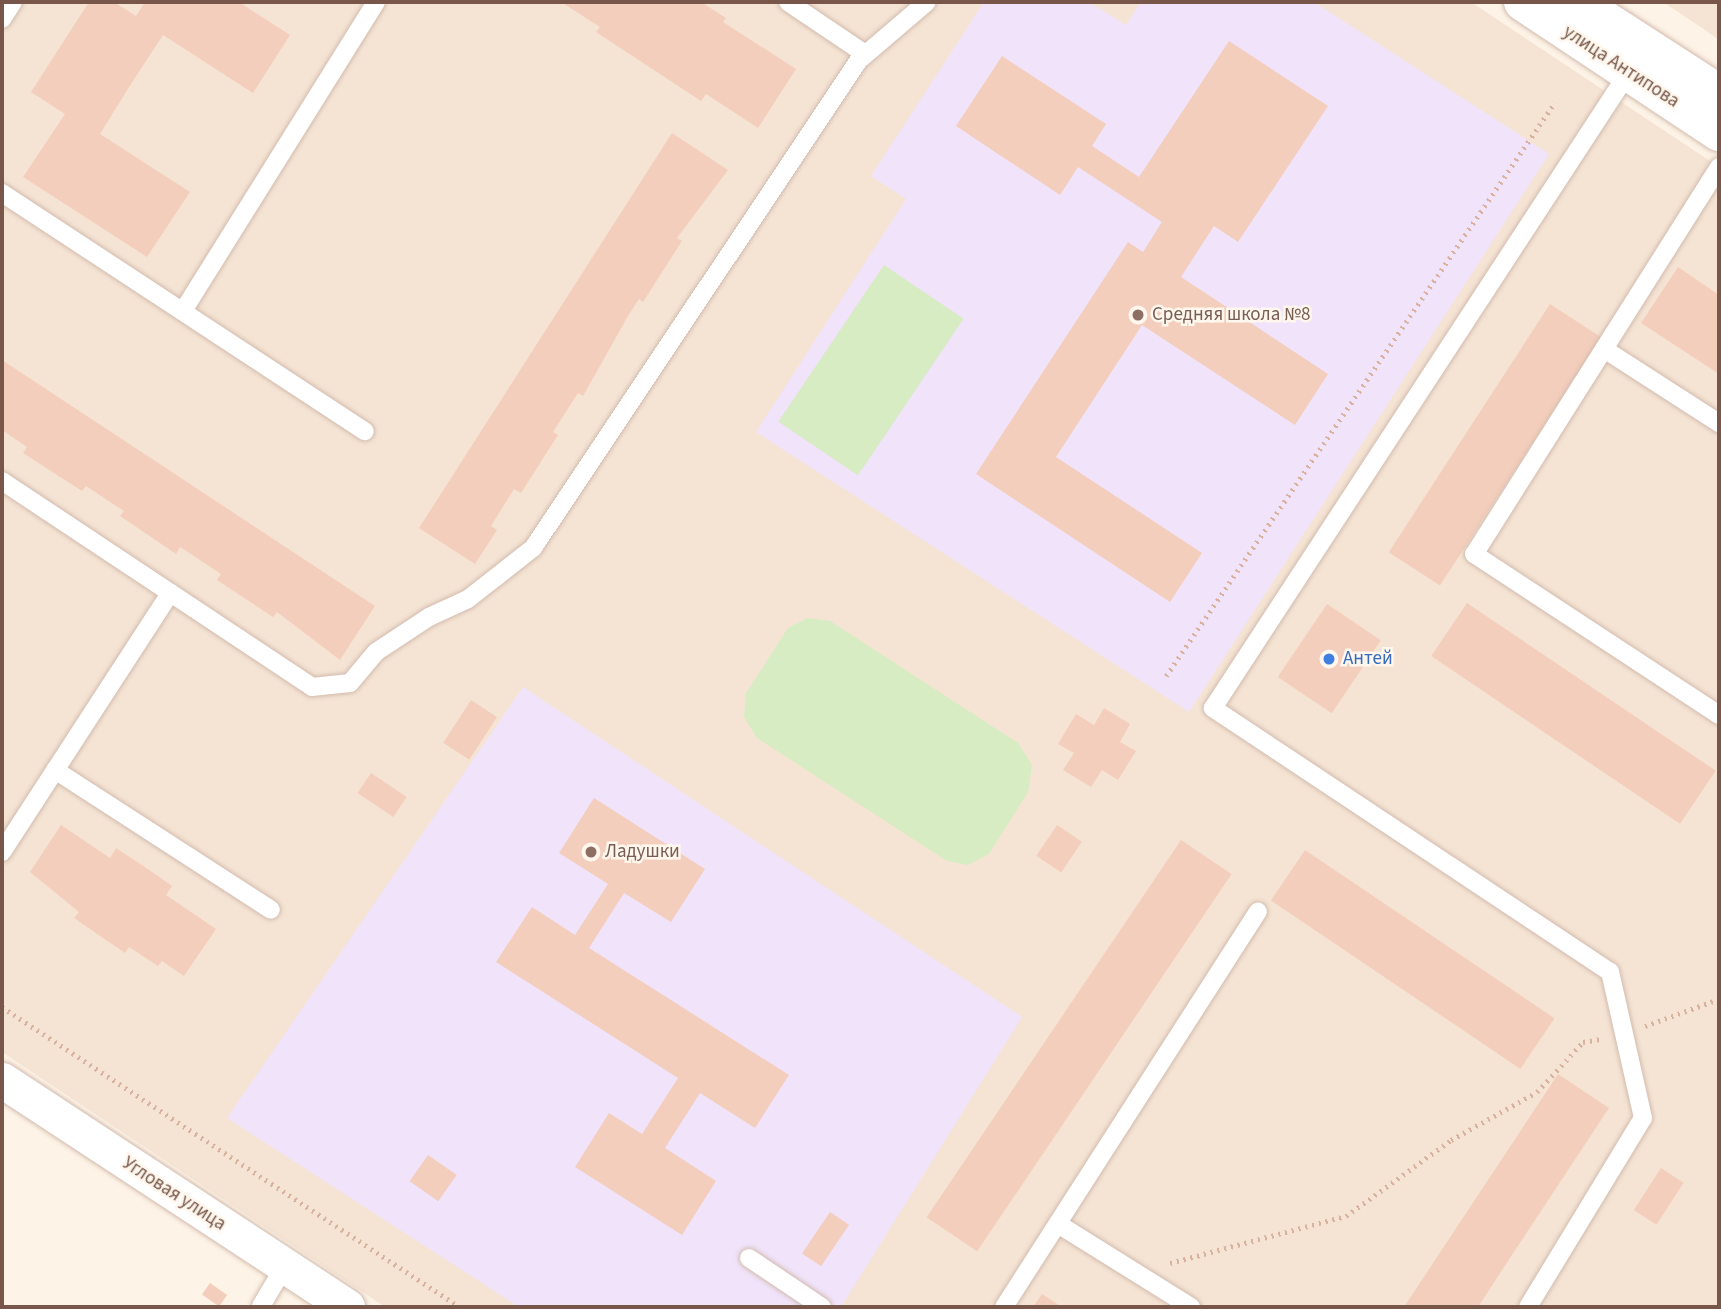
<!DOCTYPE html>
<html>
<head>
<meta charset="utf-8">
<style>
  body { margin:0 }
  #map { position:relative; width:1721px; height:1309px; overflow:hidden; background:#fdf3e6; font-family:"Source Sans 3",sans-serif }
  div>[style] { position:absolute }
  .residential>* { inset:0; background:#f5e4d4 }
  .education>* { inset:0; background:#f0e3fa }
  .green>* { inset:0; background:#d7ecc3; transform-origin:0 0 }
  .building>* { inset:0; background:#f4cebc; transform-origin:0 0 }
  .path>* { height:4.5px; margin-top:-2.25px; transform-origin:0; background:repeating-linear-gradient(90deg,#d9b19f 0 2px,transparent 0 7px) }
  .roads { filter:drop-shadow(0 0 2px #d2bbae) drop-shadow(0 0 2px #d2bbae) }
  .lane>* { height:18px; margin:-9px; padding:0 9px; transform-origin:9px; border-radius:9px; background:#fff }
  .street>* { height:35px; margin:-17.5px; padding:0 17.5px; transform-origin:17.5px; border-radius:17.5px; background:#fff }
  .secondary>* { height:38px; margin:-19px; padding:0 19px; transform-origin:19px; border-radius:19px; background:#fff }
  .dots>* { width:19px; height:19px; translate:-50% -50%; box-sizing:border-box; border:4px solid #fff7ed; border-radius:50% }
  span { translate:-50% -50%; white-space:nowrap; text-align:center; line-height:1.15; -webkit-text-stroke:5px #fff7ed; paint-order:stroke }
  .street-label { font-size:19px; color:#785649 }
  .education-label { font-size:19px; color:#785e54 }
  .left { translate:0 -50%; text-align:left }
  .shop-label { font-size:19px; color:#366cbe }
  .frame { position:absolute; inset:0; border:4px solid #785649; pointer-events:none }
</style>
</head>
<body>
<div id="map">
  <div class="residential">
    <div style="clip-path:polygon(2px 2px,1471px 2px,1719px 167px,1719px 1307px,385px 1307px,2px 1052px)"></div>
    <div style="clip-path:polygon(1663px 2px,1719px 2px,1719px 40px,1702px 28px)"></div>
  </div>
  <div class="education">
    <div style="clip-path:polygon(984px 2px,1089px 2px,1126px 25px,1141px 2px,1314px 2px,1549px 154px,1189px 712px,756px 432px,906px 199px,871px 176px)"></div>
    <div style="clip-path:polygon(523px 687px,1022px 1017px,841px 1307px,519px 1307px,227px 1118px)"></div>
  </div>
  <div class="green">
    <div style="left:884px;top:265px;width:96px;height:189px;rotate:34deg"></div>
    <div style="clip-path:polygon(807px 618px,830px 621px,1018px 743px,1032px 765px,1028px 792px,989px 854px,968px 865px,947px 861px,757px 738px,744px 717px,746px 693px,788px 628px)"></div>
  </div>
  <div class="building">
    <div style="clip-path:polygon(89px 2px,114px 2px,136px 16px,145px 2px,239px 2px,290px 35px,253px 93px,163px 35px,131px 84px,100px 134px,190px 192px,147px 257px,23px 177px,65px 114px,31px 92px)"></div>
    <div style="clip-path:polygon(561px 2px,701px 2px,726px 18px,723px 22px,796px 69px,758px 128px,706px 94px,701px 101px,596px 32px,600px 27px)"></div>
    <div style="clip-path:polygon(1229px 41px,1328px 106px,1238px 242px,1214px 226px,1181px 277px,1328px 374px,1295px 425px,1142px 325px,1056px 457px,1202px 553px,1170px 602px,976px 474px,1128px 242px,1143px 252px,1162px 222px,1078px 167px,1060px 195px,956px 126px,1002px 56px,1106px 124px,1092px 146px,1139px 177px)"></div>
    <div style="clip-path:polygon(672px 133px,728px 170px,677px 238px,682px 241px,643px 302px,639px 299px,628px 316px,583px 396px,578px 393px,567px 410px,553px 432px,558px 435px,521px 493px,514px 489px,491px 526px,497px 530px,475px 564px,419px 528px)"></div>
    <div style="clip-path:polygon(1678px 267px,1719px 295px,1719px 374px,1641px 323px)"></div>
    <div style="left:1550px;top:304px;width:61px;height:296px;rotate:33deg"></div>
    <div style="clip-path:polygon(2px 360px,375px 606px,340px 660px,277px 612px,273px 617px,217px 580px,221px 574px,180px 547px,176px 554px,120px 516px,124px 511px,104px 498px,86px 486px,82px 491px,23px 453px,27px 447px,2px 430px)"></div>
    <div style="left:1467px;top:603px;width:300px;height:64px;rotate:34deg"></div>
    <div style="left:1327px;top:604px;width:65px;height:88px;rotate:34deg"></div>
    <div style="left:471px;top:700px;width:31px;height:51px;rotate:33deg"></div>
    <div style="clip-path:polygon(1104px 708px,1130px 724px,1120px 742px,1136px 751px,1118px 780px,1102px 770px,1091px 787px,1063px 770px,1074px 753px,1058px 744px,1076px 714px,1094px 725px)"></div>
    <div style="left:371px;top:773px;width:43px;height:24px;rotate:34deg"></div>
    <div style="clip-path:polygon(594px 798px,705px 869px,671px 922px,624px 893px,589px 948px,789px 1075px,755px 1128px,700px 1093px,665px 1148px,716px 1181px,682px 1235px,575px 1167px,609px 1113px,642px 1134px,678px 1078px,496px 962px,532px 907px,575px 935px,608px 884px,559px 853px)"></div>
    <div style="clip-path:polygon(61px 825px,110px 858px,116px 848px,145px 867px,172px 886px,166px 895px,216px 929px,184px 976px,162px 961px,158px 966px,129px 947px,125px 953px,74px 918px,79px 912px,30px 872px)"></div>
    <div style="left:1057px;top:825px;width:30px;height:37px;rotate:34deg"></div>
    <div style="left:1181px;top:840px;width:61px;height:455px;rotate:34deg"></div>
    <div style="left:1305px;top:850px;width:301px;height:61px;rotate:34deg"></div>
    <div style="clip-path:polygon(1558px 1074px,1609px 1108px,1508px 1261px,1478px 1307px,1404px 1307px)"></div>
    <div style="left:428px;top:1155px;width:35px;height:32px;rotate:35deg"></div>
    <div style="left:1661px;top:1168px;width:27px;height:50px;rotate:33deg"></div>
    <div style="left:830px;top:1212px;width:23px;height:50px;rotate:34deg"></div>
    <div style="left:210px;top:1283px;width:21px;height:14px;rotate:35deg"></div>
    <div style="clip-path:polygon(1042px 1294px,1062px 1307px,1033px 1307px)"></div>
  </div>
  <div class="path">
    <div style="left:1166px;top:676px;width:693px;rotate:-55.87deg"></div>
    <div style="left:2px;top:1007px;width:548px;rotate:33.23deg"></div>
    <div style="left:1645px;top:1026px;width:79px;rotate:-20deg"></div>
    <div style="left:1170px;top:1263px;width:182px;rotate:-15deg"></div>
    <div style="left:1346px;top:1216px;width:130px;rotate:-35.9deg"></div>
    <div style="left:1451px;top:1140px;width:98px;rotate:-29.2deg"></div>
    <div style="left:1537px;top:1092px;width:68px;rotate:-47.4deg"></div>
    <div style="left:1583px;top:1042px;width:17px;rotate:-10deg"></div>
  </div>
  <div class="roads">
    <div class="lane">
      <div style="left:788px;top:2px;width:93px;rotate:34deg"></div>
      <div style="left:2px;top:19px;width:20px;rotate:-57deg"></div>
      <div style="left:1719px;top:167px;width:458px;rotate:122.3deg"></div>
      <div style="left:1474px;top:554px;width:293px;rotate:33.3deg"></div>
      <div style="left:2px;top:193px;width:434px;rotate:33.3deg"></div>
      <div style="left:183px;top:311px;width:364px;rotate:-58deg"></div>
      <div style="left:1604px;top:349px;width:137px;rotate:32.8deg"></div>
      <div style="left:2px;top:481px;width:372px;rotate:33.6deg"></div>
      <div style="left:312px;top:687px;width:38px;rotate:-6deg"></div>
      <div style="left:350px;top:683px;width:40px;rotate:-50deg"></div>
      <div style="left:376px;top:652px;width:64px;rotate:-33.4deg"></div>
      <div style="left:429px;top:617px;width:43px;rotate:-24.8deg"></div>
      <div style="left:468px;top:599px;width:83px;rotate:-38.1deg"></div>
      <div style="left:533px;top:548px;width:587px;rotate:-56.26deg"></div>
      <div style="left:859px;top:60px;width:89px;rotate:-40.5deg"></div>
      <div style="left:55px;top:770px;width:257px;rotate:32.9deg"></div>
      <div style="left:2px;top:852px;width:309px;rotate:-57deg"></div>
      <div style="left:1058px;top:1224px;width:157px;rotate:32deg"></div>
      <div style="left:749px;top:1258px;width:88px;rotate:33.9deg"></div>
      <div style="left:261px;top:1306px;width:47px;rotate:-59deg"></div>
      <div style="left:1004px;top:1307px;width:470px;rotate:-57.3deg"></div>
      <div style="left:1528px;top:1307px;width:221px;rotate:-58.7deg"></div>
      <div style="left:1643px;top:1118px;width:150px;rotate:-102.7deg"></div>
      <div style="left:1610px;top:972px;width:477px;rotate:-146.4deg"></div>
      <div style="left:1213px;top:708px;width:762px;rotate:-56.83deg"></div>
    </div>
    <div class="street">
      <div style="left:2px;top:1080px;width:413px;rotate:33.3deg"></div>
    </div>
    <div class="secondary">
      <div style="left:1523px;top:2px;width:235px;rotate:33.6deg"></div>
      <div style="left:1577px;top:2px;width:169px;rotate:32.9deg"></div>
    </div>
  </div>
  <div class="dots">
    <div style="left:1138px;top:315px;background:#8d6e63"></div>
    <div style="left:1329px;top:659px;background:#3f7fe0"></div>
    <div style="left:591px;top:852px;background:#8d6e63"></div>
  </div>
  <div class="street-label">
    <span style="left:1621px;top:67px;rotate:33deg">улица Антипова</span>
    <span style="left:174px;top:1194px;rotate:33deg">Угловая улица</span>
  </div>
  <div class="education-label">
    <span class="left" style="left:1152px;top:315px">Средняя школа №8</span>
    <span class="left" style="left:605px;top:852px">Ладушки</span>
  </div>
  <div class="shop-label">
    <span class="left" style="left:1343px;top:659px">Антей</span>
  </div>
  <div class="frame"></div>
</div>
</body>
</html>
